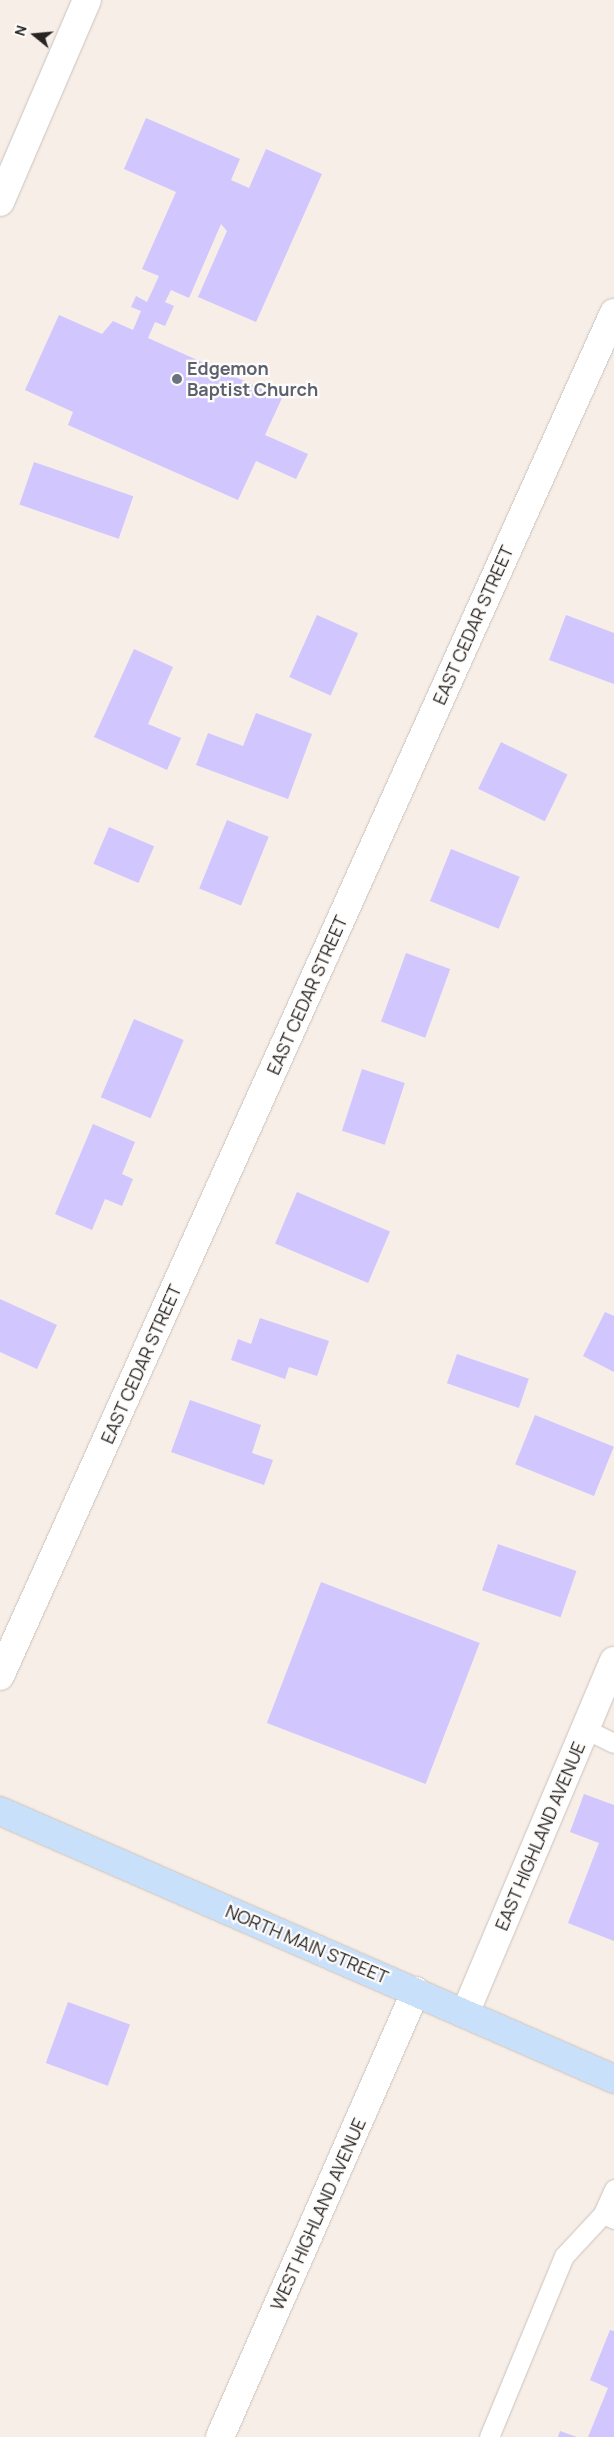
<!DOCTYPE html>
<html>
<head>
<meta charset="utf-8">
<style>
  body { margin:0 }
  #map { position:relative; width:614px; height:2437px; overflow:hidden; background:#f7eee8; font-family:Manrope,sans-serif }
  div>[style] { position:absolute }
  .building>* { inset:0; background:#d1c6fe; transform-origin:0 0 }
  .roads { filter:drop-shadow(0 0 1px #cac2bc) drop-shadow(0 0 1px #cac2bc) }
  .lane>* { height:19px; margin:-9.5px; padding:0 9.5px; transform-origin:9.5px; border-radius:9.5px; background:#fff }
  .street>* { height:28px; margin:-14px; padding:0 14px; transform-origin:14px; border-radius:14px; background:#fff }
  .secondary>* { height:28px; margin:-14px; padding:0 14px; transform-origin:14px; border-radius:14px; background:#fff }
  .primary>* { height:28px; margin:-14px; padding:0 14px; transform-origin:14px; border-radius:14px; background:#c9e0fb }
  .dots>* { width:14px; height:14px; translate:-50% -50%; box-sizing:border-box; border:2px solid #fefcfb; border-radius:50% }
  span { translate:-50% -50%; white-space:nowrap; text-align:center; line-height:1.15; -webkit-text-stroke:4.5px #fefcfb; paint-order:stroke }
  .worship-label { font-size:18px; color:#5b616d; font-weight:700 }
  .left { translate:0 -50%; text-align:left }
  .street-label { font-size:18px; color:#272422 }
  .north { position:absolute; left:10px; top:10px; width:50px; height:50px; -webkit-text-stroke:4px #fefcfb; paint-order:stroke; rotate:287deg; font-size:14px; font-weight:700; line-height:20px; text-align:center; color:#272422 }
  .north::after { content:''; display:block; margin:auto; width:18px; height:22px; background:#272422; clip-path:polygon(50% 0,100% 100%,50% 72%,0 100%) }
</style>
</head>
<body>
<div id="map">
  <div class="building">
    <div style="clip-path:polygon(146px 118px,240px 159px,231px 180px,249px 188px,266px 149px,322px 174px,256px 322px,198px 297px,227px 231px,221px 224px,189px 298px,171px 290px,165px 302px,174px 306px,165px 326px,155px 322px,148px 338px,282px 398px,265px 435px,308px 454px,296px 479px,256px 461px,238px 500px,68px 425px,73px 412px,25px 390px,59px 315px,102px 334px,113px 321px,133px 330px,141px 311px,131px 307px,136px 296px,147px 302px,159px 276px,142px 269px,176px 192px,124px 169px)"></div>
    <div style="left:34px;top:462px;width:105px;height:45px;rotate:19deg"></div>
    <div style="left:317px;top:615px;width:45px;height:68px;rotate:24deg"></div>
    <div style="clip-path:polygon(566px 615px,614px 633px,614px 684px,549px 660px)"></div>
    <div style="clip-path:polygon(134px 649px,173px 667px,148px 724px,181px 738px,167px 770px,94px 737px)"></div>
    <div style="clip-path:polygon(256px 713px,312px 734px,288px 799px,196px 765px,208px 733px,243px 746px)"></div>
    <div style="left:501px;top:742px;width:74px;height:52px;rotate:26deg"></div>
    <div style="left:227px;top:820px;width:45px;height:74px;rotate:22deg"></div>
    <div style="left:109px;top:827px;width:49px;height:40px;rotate:23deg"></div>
    <div style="left:451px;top:849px;width:74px;height:56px;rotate:22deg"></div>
    <div style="left:406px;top:953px;width:47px;height:73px;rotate:20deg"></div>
    <div style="left:134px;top:1019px;width:54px;height:85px;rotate:23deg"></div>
    <div style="left:362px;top:1069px;width:45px;height:65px;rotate:18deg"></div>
    <div style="clip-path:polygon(93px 1124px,135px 1142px,122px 1174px,133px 1179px,122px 1206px,105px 1199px,92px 1230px,55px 1214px)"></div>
    <div style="left:297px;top:1192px;width:101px;height:56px;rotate:23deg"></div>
    <div style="clip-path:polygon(0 1299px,57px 1325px,37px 1369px,0 1352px)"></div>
    <div style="clip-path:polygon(605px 1312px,614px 1316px,614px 1372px,583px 1356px)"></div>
    <div style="clip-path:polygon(260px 1318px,329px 1341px,317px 1376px,289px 1367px,285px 1379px,231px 1360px,238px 1339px,251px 1344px)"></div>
    <div style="left:457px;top:1354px;width:76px;height:31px;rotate:19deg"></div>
    <div style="clip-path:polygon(190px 1400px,261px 1425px,252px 1453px,273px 1460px,264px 1485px,171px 1452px)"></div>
    <div style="left:535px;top:1415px;width:85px;height:53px;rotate:22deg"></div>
    <div style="left:498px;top:1544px;width:83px;height:49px;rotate:19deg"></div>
    <div style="left:321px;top:1582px;width:170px;height:151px;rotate:21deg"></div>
    <div style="clip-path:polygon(584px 1794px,614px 1805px,614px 1941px,568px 1923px,599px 1843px,570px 1832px)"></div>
    <div style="left:68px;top:2002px;width:66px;height:65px;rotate:20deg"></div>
    <div style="clip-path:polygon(610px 2330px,614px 2331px,614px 2437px,588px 2437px,608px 2388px,590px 2380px)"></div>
    <div style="clip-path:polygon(560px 2431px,577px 2437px,558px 2437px)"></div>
  </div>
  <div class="roads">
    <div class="lane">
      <div style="left:585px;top:1729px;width:32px;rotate:26deg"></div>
      <div style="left:614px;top:2189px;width:27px;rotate:114deg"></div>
      <div style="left:603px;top:2214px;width:12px;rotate:24deg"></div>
      <div style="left:489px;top:2437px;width:196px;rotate:-67.5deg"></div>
      <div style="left:564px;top:2256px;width:57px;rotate:-47.1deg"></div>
    </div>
    <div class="street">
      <div style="left:0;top:1676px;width:1495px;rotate:-65.75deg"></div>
      <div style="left:466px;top:2011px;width:380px;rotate:-67.1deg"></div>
      <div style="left:220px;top:2437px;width:487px;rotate:-66.3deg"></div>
    </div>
    <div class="secondary">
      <div style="left:0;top:202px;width:220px;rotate:-66.7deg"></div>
    </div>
    <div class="primary">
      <div style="left:0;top:1811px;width:670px;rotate:23.58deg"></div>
    </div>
  </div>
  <div class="dots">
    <div style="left:177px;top:379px;background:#6b7280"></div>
  </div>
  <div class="worship-label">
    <span class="left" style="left:187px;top:379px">Edgemon<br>Baptist Church</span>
  </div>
  <div class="street-label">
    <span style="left:473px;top:625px;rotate:-66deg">EAST CEDAR STREET</span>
    <span style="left:307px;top:995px;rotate:-66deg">EAST CEDAR STREET</span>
    <span style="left:141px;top:1364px;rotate:-66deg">EAST CEDAR STREET</span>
    <span style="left:540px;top:1836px;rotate:-67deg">EAST HIGHLAND AVENUE</span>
    <span style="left:307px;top:1944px;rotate:23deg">NORTH MAIN STREET</span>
    <span style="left:318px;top:2214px;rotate:-66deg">WEST HIGHLAND AVENUE</span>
  </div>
  <div class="north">N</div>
</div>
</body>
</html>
